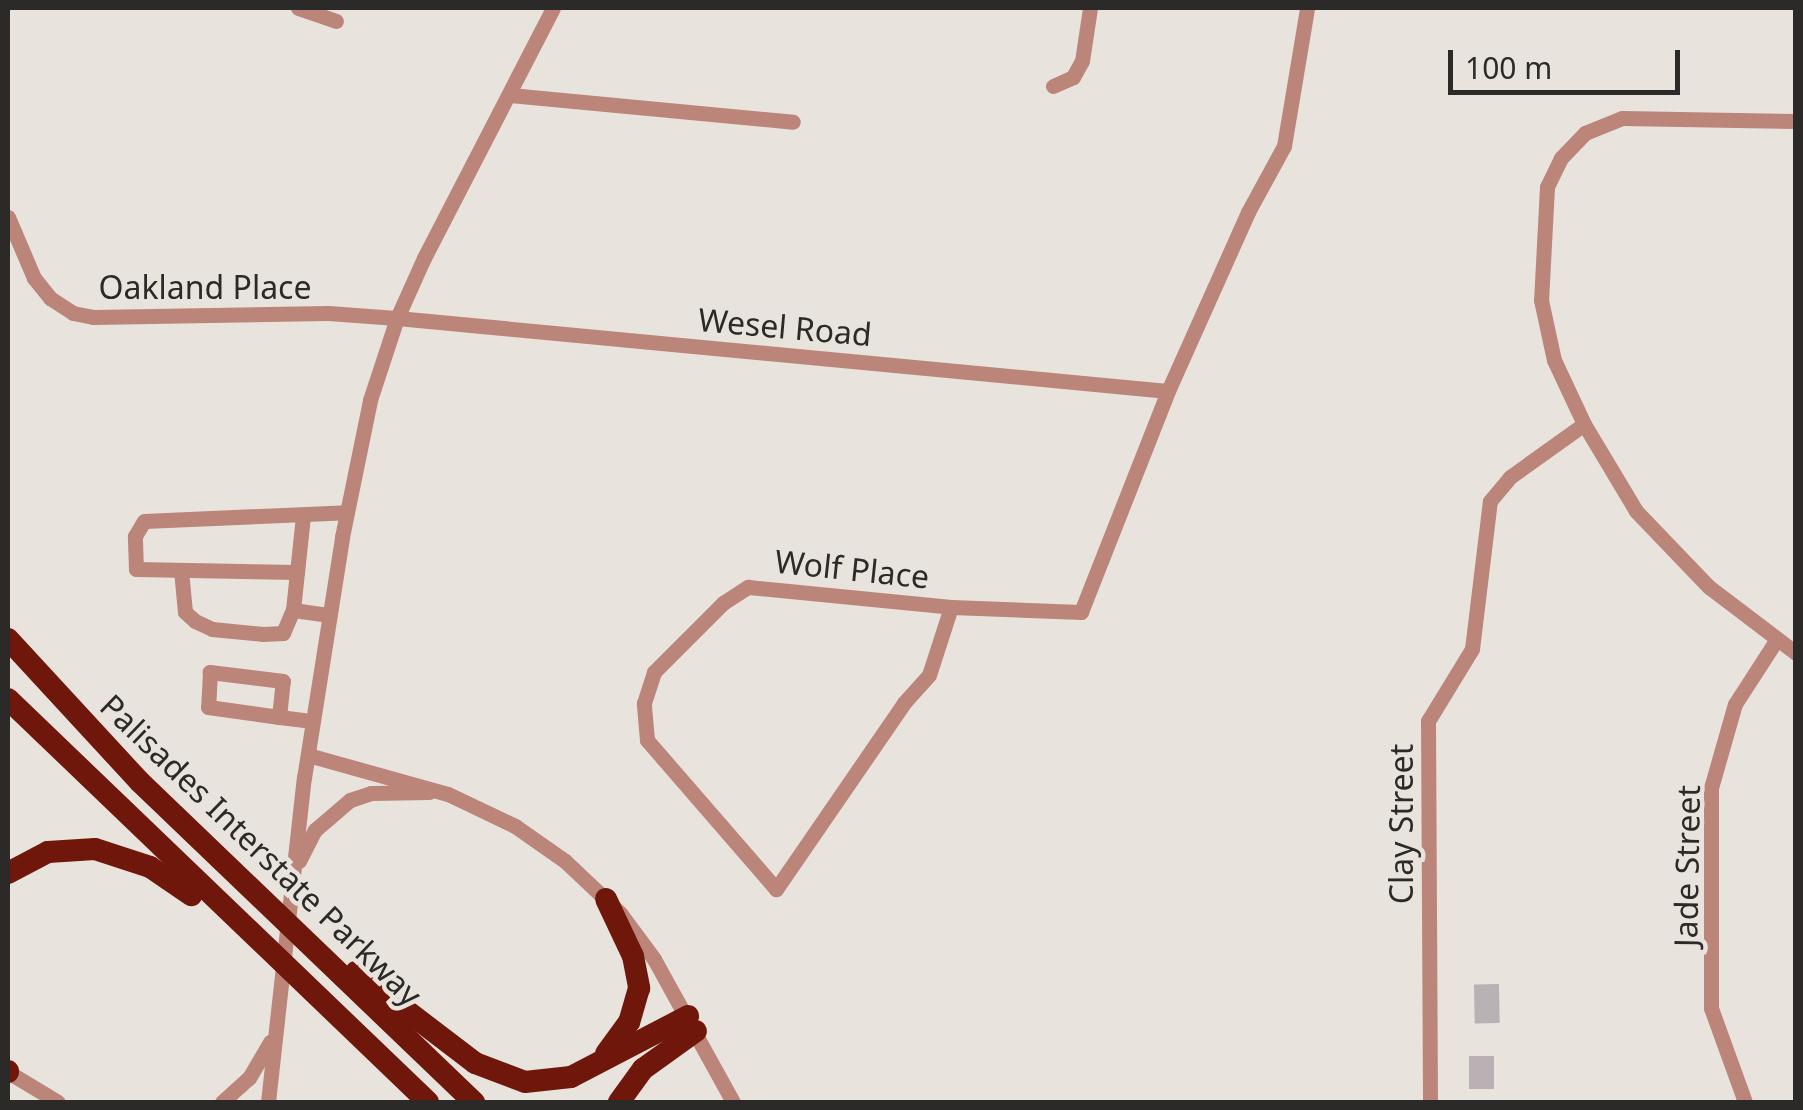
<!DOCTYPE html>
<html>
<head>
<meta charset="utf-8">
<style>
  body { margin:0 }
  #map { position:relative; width:1803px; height:1110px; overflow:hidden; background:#e8e4dd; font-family:"Noto Sans",sans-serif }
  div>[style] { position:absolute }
  .building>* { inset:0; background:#b9b1b4; transform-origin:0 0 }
  .minor>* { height:15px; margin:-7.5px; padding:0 7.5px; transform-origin:7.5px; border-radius:7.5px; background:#bc857a }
  .highway>* { height:22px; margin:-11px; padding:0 11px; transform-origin:11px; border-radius:11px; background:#70170b }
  span { translate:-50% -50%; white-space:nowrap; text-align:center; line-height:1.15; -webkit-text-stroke:9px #e8e4dd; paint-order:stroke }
  .street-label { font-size:32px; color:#2c2a28 }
  .frame { position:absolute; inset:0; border:10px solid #2c2a28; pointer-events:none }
  .scale { position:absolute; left:1448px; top:50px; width:232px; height:45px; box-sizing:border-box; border:5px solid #2c2a28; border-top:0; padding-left:12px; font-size:30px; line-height:35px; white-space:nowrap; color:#2c2a28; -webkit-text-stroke:8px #e8e4dd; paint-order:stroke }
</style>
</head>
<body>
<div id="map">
  <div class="building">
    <div style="left:1499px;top:984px;width:39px;height:25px;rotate:89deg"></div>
    <div style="left:1469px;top:1056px;width:25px;height:33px"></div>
  </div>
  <div class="minor">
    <div style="left:298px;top:8px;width:40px;rotate:18.9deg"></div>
    <div style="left:1053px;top:86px;width:22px;rotate:-24deg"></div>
    <div style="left:1073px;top:77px;width:18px;rotate:-61deg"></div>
    <div style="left:1082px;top:61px;width:54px;rotate:-81.4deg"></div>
    <div style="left:510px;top:95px;width:284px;rotate:5.4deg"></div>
    <div style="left:1796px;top:121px;width:174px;rotate:-179deg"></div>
    <div style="left:1622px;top:118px;width:40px;rotate:158deg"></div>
    <div style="left:1585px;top:133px;width:35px;rotate:134deg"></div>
    <div style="left:1561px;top:158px;width:32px;rotate:116deg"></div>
    <div style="left:1547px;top:187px;width:113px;rotate:93deg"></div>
    <div style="left:1541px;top:300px;width:61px;rotate:77.8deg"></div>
    <div style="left:1554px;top:360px;width:71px;rotate:64.9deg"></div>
    <div style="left:1584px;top:424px;width:101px;rotate:59.1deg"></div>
    <div style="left:1636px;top:511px;width:105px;rotate:46.2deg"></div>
    <div style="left:1709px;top:587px;width:109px;rotate:37.2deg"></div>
    <div style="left:8px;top:217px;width:66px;rotate:66.9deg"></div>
    <div style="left:34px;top:278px;width:26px;rotate:51deg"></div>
    <div style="left:50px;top:298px;width:27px;rotate:33deg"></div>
    <div style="left:73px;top:313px;width:20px;rotate:11deg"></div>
    <div style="left:93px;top:317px;width:235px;rotate:-1deg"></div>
    <div style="left:328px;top:313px;width:69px;rotate:4.1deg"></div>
    <div style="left:397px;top:318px;width:774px;rotate:5.41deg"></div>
    <div style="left:303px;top:516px;width:56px;rotate:96.1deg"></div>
    <div style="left:297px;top:572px;width:161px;rotate:-178.9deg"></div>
    <div style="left:136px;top:569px;width:33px;rotate:-92deg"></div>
    <div style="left:135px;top:536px;width:17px;rotate:-59deg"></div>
    <div style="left:144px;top:521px;width:203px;rotate:-2.5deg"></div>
    <div style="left:181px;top:570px;width:42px;rotate:84.6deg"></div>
    <div style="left:185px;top:612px;width:13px;rotate:42deg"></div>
    <div style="left:195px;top:621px;width:19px;rotate:25deg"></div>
    <div style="left:212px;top:629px;width:51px;rotate:5.6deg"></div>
    <div style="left:263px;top:634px;width:20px;rotate:-3deg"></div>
    <div style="left:283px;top:633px;width:25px;rotate:-67deg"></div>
    <div style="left:293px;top:610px;width:38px;rotate:-84deg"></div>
    <div style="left:748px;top:587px;width:204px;rotate:5.6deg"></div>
    <div style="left:951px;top:607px;width:71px;rotate:107.9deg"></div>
    <div style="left:929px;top:675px;width:38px;rotate:132deg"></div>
    <div style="left:904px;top:703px;width:226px;rotate:124.5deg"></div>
    <div style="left:776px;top:889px;width:197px;rotate:-130.9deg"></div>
    <div style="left:647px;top:740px;width:37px;rotate:-95deg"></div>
    <div style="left:644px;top:703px;width:33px;rotate:-72deg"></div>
    <div style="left:654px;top:672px;width:98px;rotate:-45deg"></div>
    <div style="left:723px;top:603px;width:30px;rotate:-33deg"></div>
    <div style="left:951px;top:607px;width:130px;rotate:2.2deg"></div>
    <div style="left:1081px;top:612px;width:238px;rotate:-68.5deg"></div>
    <div style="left:1168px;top:391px;width:196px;rotate:-65.9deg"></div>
    <div style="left:1248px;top:212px;width:75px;rotate:-61.4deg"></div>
    <div style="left:1284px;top:146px;width:140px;rotate:-80.5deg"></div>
    <div style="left:293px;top:610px;width:37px;rotate:8deg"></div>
    <div style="left:279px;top:717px;width:36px;rotate:-84deg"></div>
    <div style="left:283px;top:681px;width:74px;rotate:-173deg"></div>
    <div style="left:210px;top:672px;width:35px;rotate:93deg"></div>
    <div style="left:208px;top:707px;width:72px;rotate:8deg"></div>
    <div style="left:279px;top:717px;width:34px;rotate:7deg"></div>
    <div style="left:308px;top:755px;width:145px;rotate:15.6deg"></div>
    <div style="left:448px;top:794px;width:74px;rotate:25.5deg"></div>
    <div style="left:515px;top:826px;width:61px;rotate:35deg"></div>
    <div style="left:565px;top:861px;width:76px;rotate:43.4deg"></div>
    <div style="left:620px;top:913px;width:57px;rotate:53.5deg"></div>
    <div style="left:654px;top:959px;width:163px;rotate:61.1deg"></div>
    <div style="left:299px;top:861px;width:35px;rotate:-63deg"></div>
    <div style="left:315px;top:830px;width:46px;rotate:-40.6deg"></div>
    <div style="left:350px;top:800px;width:22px;rotate:-18deg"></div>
    <div style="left:371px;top:793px;width:58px;rotate:-1deg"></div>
    <div style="left:8px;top:1072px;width:58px;rotate:31deg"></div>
    <div style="left:222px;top:1102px;width:36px;rotate:-42deg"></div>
    <div style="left:249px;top:1078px;width:42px;rotate:-59.7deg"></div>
    <div style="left:268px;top:1102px;width:326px;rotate:-83.7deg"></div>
    <div style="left:304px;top:778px;width:244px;rotate:-81deg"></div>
    <div style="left:342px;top:537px;width:140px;rotate:-78.4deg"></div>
    <div style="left:370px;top:400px;width:86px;rotate:-71.8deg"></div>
    <div style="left:397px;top:318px;width:66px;rotate:-65.8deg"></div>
    <div style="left:424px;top:258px;width:281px;rotate:-62.7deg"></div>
    <div style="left:1430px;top:1102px;width:381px;rotate:-90.3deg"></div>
    <div style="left:1428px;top:721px;width:84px;rotate:-58.6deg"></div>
    <div style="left:1472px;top:649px;width:149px;rotate:-83.1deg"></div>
    <div style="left:1490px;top:501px;width:31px;rotate:-50deg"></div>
    <div style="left:1510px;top:477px;width:91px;rotate:-35.6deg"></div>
    <div style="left:1745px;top:1102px;width:100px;rotate:-109.9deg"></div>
    <div style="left:1711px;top:1008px;width:220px;rotate:-90deg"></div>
    <div style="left:1711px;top:788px;width:87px;rotate:-74.1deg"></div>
    <div style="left:1735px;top:704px;width:77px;rotate:-57.1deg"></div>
  </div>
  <div class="highway">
    <div style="left:8px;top:639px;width:195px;rotate:47.3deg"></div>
    <div style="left:140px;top:782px;width:463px;rotate:43.8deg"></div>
    <div style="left:8px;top:699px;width:582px;rotate:43.82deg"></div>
    <div style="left:8px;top:873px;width:45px;rotate:-27.7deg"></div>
    <div style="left:48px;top:852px;width:47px;rotate:-3.7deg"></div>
    <div style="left:95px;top:849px;width:58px;rotate:18.1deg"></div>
    <div style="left:150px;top:867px;width:50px;rotate:34.3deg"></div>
    <div style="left:606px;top:899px;width:63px;rotate:64.7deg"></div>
    <div style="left:633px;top:956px;width:33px;rotate:79deg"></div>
    <div style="left:639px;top:988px;width:35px;rotate:106deg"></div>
    <div style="left:629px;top:1022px;width:39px;rotate:126deg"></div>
    <div style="left:356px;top:972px;width:150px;rotate:37.4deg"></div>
    <div style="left:475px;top:1063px;width:53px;rotate:20.8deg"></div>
    <div style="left:525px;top:1082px;width:46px;rotate:-6.2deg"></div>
    <div style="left:571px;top:1077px;width:132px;rotate:-27.5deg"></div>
    <div style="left:8px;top:1071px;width:1px;rotate:90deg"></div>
    <div style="left:619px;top:1102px;width:41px;rotate:-54deg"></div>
    <div style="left:643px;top:1069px;width:65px;rotate:-35.6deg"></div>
  </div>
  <div class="street-label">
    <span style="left:205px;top:287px">Oakland Place</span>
    <span style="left:785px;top:327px;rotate:5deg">Wesel Road</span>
    <span style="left:852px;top:569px;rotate:6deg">Wolf Place</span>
    <span style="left:1401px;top:824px;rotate:-90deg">Clay Street</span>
    <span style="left:261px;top:850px;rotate:44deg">Palisades Interstate Parkway</span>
    <span style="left:1687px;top:866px;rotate:-89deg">Jade Street</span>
  </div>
  <div class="frame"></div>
  <div class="scale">100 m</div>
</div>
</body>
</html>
